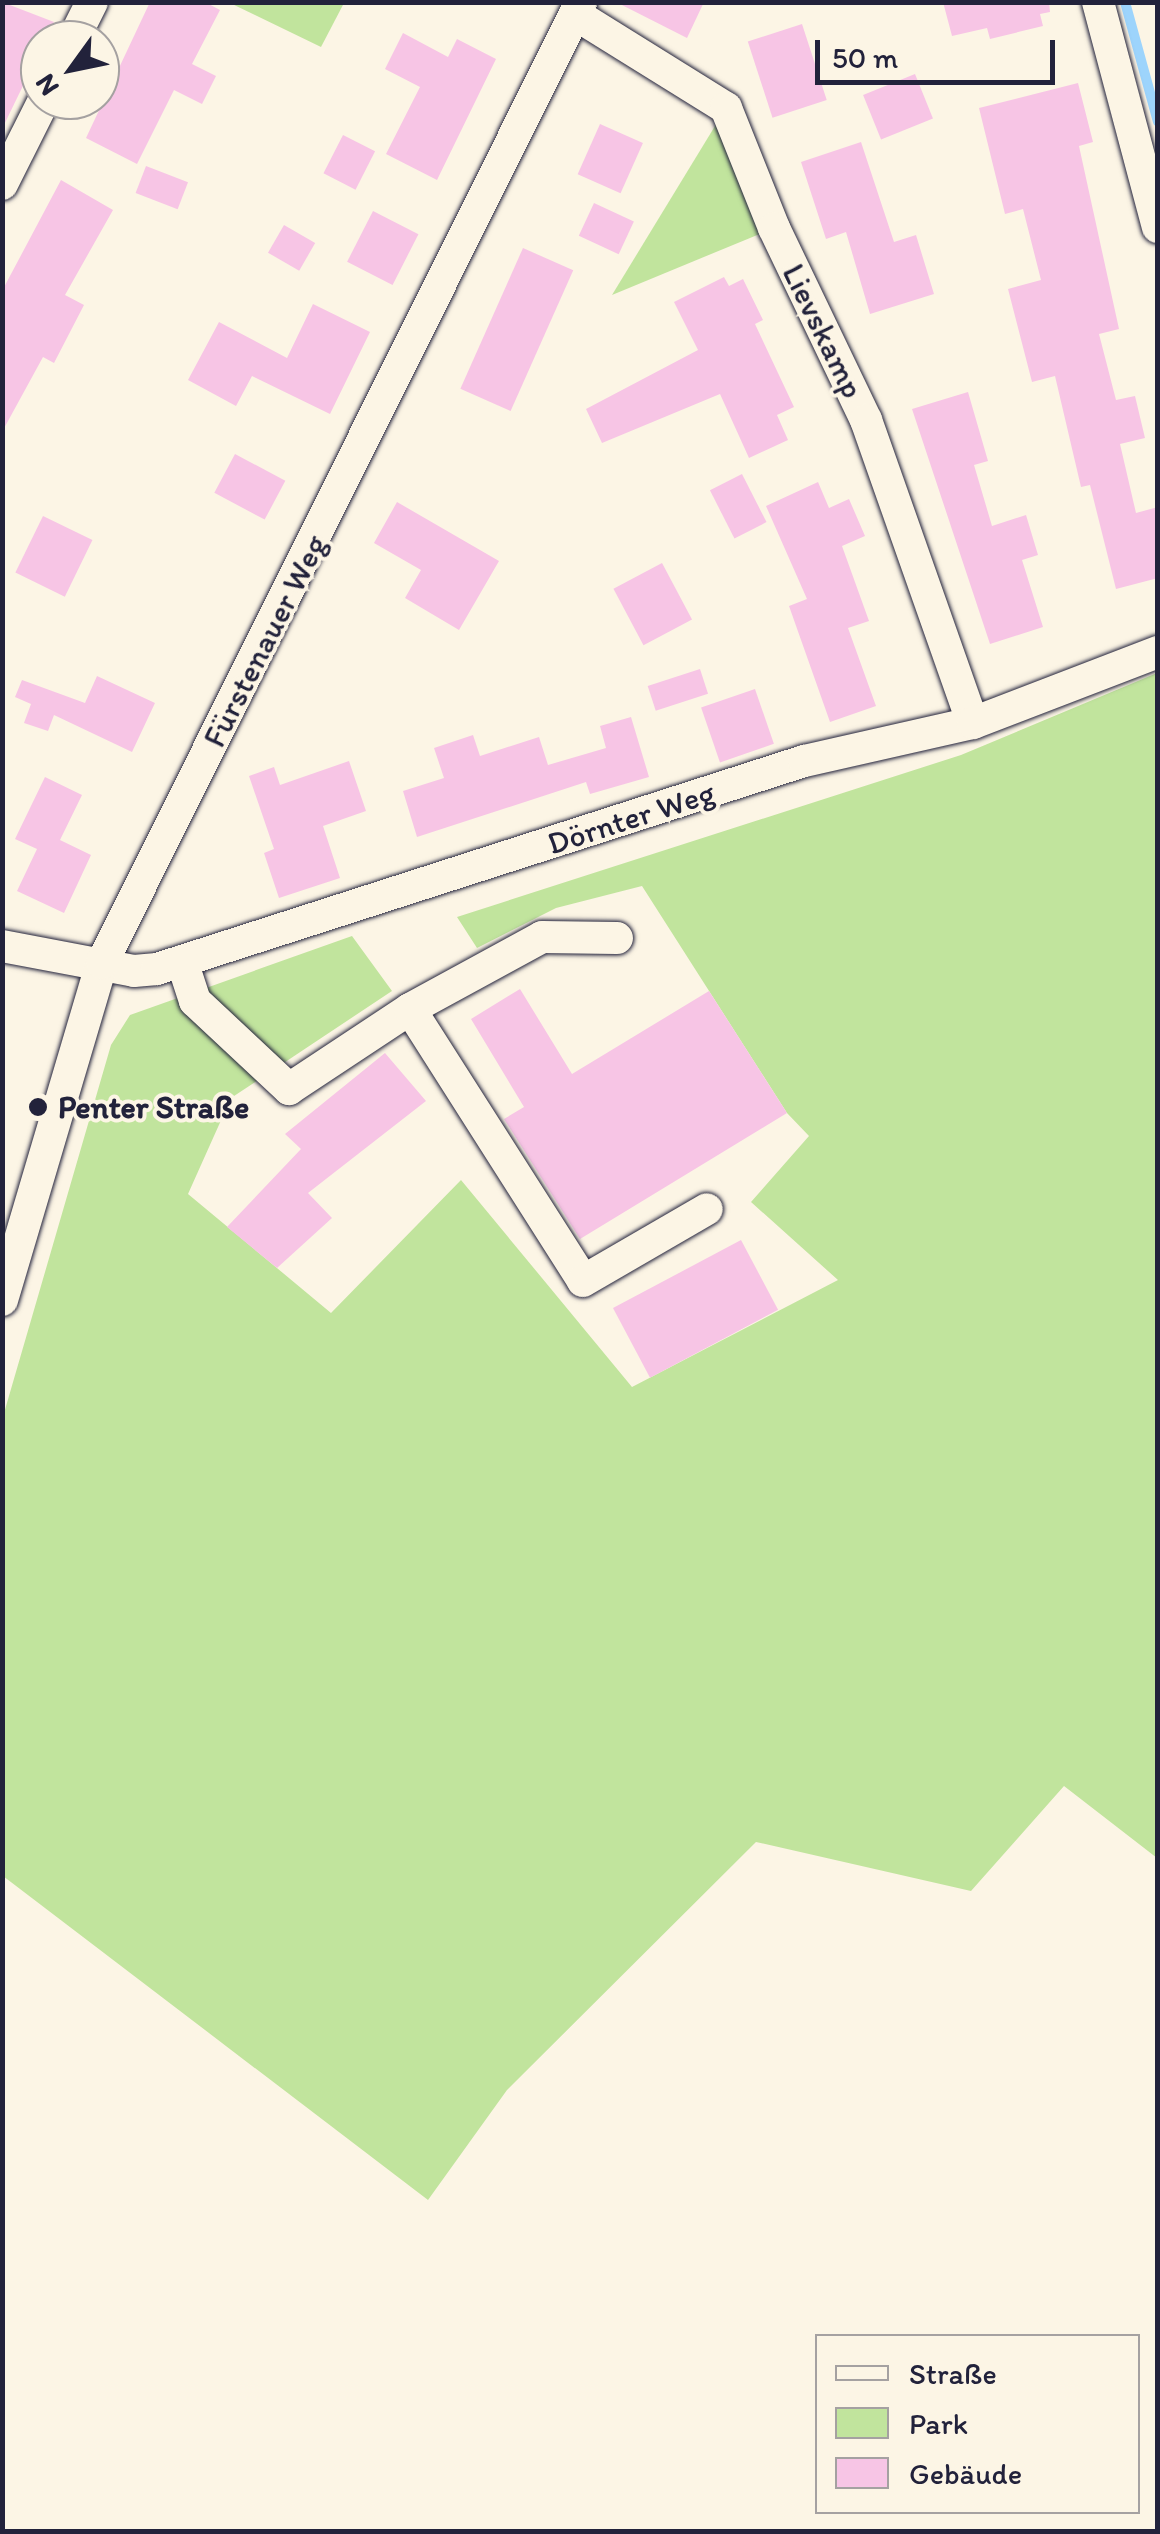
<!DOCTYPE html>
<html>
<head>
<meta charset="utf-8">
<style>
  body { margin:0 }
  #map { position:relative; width:1160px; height:2534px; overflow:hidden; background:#fcf5e5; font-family:Itim,sans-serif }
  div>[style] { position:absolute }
  .green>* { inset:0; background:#c1e49d }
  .stream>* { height:10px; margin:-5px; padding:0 5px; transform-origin:5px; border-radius:5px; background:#9dd4fc }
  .building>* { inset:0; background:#f7c5e5; transform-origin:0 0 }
  .roads { filter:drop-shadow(0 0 2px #22223b) drop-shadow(0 0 2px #22223b) }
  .minor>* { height:32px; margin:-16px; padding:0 16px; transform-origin:16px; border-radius:16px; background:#fcf5e5 }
  .dots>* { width:28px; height:28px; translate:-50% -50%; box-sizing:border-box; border:5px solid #fcf5e5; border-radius:50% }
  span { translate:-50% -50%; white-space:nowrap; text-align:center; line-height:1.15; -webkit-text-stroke:8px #fcf5e5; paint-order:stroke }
  .street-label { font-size:32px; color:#22223b }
  .poi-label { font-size:32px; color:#22223b; font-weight:700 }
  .left { translate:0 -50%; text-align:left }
  .frame { position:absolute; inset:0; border:5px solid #22223b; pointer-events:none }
  .legend { position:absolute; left:815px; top:2334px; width:325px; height:180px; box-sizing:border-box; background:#fcf5e5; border:2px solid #a5a1a1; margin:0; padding:12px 18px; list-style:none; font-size:30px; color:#22223b }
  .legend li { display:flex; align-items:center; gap:20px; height:50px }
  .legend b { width:50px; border:2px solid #a5a1a1 }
  .north { position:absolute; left:20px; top:20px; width:100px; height:100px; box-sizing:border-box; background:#fcf5e5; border:2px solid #a5a1a1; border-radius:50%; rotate:237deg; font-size:28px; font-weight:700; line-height:40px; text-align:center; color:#22223b }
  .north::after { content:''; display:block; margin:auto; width:35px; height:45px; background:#22223b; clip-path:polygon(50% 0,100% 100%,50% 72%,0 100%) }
  .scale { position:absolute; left:815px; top:40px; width:240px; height:45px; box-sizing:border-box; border:5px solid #22223b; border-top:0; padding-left:12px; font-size:30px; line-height:35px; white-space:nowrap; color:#22223b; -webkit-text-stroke:8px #fcf5e5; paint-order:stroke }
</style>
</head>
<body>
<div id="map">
  <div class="green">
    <div style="clip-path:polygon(230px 3px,344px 3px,321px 47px)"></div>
    <div style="clip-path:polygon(726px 108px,774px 228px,612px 295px)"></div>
    <div style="clip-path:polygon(1157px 673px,1157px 1858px,1064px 1786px,971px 1891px,756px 1842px,507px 2090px,428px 2200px,3px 1876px,2px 1420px,111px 1045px,130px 1015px,352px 936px,392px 991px,231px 1098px,188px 1194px,331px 1313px,461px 1180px,632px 1387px,838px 1280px,751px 1202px,809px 1136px,787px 1113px,642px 886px,556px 908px,477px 948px,457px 917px,961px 755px)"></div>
  </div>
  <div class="stream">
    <div style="left:1125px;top:2px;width:124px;rotate:74.6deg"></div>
  </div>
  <div class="building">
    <div style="clip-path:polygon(2px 2px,54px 22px,2px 129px)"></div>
    <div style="clip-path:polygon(150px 2px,205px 2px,220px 10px,192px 64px,216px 76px,202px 104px,174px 90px,137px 164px,86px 138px)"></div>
    <div style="clip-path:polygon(616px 2px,704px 2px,687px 38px)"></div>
    <div style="clip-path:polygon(943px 2px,1049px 2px,1050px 12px,1040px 14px,1043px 26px,990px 39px,987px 28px,952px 36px)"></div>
    <div style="left:802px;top:24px;width:80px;height:57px;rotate:72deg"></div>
    <div style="clip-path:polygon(403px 33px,448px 57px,457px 39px,496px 59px,437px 180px,386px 154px,420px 87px,385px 69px)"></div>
    <div style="left:915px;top:74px;width:48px;height:56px;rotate:68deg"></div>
    <div style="clip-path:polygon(1078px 83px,1093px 142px,1079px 146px,1119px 329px,1099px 334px,1116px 400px,1135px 396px,1145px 438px,1120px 444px,1136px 513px,1158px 507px,1158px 578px,1116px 589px,1090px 485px,1081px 487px,1055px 376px,1032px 382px,1008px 289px,1041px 280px,1023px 209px,1005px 214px,979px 108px)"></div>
    <div style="left:600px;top:124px;width:47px;height:55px;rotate:24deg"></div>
    <div style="left:343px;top:135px;width:36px;height:43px;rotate:27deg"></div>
    <div style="clip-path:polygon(861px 142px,894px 242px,916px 235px,934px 294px,870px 314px,846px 232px,826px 239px,801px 162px)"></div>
    <div style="left:146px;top:166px;width:45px;height:29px;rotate:21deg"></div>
    <div style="clip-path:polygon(61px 180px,113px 210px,65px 295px,84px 305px,54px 363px,43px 357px,2px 432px,2px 291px)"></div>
    <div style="left:594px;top:203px;width:44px;height:36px;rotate:25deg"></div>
    <div style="left:373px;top:211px;width:51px;height:57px;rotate:27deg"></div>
    <div style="left:284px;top:225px;width:36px;height:32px;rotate:30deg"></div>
    <div style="left:523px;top:248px;width:55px;height:154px;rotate:24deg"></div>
    <div style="clip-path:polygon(724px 277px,729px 286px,743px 279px,763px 320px,755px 324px,794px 407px,777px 415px,788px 440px,749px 458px,720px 394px,602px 443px,586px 409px,698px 350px,674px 302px)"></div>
    <div style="clip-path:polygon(313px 304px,370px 332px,330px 414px,252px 376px,236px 406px,188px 380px,219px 322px,287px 358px)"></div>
    <div style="clip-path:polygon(968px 392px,988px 461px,974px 465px,992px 526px,1026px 515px,1038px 555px,1022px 560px,1043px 627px,990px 644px,912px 409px)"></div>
    <div style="left:235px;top:454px;width:57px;height:44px;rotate:28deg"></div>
    <div style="left:742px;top:474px;width:54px;height:36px;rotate:63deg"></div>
    <div style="clip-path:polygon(818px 482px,829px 508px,849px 499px,865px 536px,842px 546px,869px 621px,848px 628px,876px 706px,830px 722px,789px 606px,807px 599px,766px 506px)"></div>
    <div style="clip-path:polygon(397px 502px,499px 561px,459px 630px,405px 598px,421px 570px,374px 543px)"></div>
    <div style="left:43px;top:516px;width:55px;height:63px;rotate:26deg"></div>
    <div style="left:662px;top:563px;width:64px;height:55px;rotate:62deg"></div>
    <div style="left:700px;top:669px;width:26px;height:55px;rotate:72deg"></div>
    <div style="clip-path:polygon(97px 676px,155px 703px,132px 752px,54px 715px,48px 731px,24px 723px,31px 704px,15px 697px,22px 680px,85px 703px)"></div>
    <div style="left:755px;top:689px;width:58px;height:57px;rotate:71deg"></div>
    <div style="clip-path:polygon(631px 717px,649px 777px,590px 794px,586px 782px,417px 837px,403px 791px,444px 778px,434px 748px,473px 735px,480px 756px,539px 737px,548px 765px,606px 748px,600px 726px)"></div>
    <div style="clip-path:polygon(349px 761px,366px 811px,323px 826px,340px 878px,279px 898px,264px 853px,274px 849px,249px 776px,274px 767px,280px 785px)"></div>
    <div style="clip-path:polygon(45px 777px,82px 795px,60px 840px,91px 855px,64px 913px,17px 891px,37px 849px,15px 839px)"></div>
    <div style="clip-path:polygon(520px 989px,572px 1074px,709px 991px,787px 1113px,580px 1239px,504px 1119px,524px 1107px,471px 1019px)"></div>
    <div style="clip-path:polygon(385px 1053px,426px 1101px,308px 1193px,332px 1218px,277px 1268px,227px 1227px,301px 1149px,285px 1134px)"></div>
    <div style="left:741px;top:1240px;width:79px;height:145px;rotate:62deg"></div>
  </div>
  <div class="roads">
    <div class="minor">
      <div style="left:1098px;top:2px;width:233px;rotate:75.1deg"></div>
      <div style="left:575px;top:14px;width:178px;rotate:31.9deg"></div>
      <div style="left:726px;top:108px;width:129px;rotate:68.2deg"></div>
      <div style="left:774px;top:228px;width:213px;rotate:64.4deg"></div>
      <div style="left:866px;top:420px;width:321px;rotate:70.6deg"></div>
      <div style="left:73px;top:40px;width:42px;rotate:-63.4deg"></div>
      <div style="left:2px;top:184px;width:94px;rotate:-63.4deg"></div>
      <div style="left:2px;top:946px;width:134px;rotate:10.7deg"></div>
      <div style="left:134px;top:971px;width:23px;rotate:-5deg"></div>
      <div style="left:157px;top:969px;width:680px;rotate:-17.82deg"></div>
      <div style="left:804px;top:761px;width:173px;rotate:-12.7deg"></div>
      <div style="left:973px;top:723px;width:198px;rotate:-21deg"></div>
      <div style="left:182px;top:961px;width:42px;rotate:72deg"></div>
      <div style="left:195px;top:1001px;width:129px;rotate:43.1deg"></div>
      <div style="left:289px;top:1089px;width:145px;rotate:-33.5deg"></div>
      <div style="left:410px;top:1009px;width:322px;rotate:57.5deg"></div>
      <div style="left:583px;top:1281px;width:143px;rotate:-30.1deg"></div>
      <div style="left:410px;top:1009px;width:150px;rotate:-28.6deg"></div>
      <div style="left:542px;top:937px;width:75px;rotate:0.8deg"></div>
      <div style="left:2px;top:1300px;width:352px;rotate:-73.5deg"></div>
      <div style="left:102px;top:963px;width:1074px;rotate:-63.51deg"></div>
    </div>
  </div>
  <div class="dots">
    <div style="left:38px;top:1107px;background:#22223b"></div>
  </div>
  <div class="street-label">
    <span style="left:823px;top:331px;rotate:64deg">Lievskamp</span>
    <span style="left:265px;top:641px;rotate:-63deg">Fürstenauer Weg</span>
    <span style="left:631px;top:818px;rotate:-18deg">Dörnter Weg</span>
  </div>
  <div class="poi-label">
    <span class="left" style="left:58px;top:1107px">Penter Straße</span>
  </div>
  <div class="frame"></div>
  <ul class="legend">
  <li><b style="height:12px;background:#fcf5e5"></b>Straße</li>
  <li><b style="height:28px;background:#c1e49d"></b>Park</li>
  <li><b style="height:28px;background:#f7c5e5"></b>Gebäude</li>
  </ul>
  <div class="north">N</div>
  <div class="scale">50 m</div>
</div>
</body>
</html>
